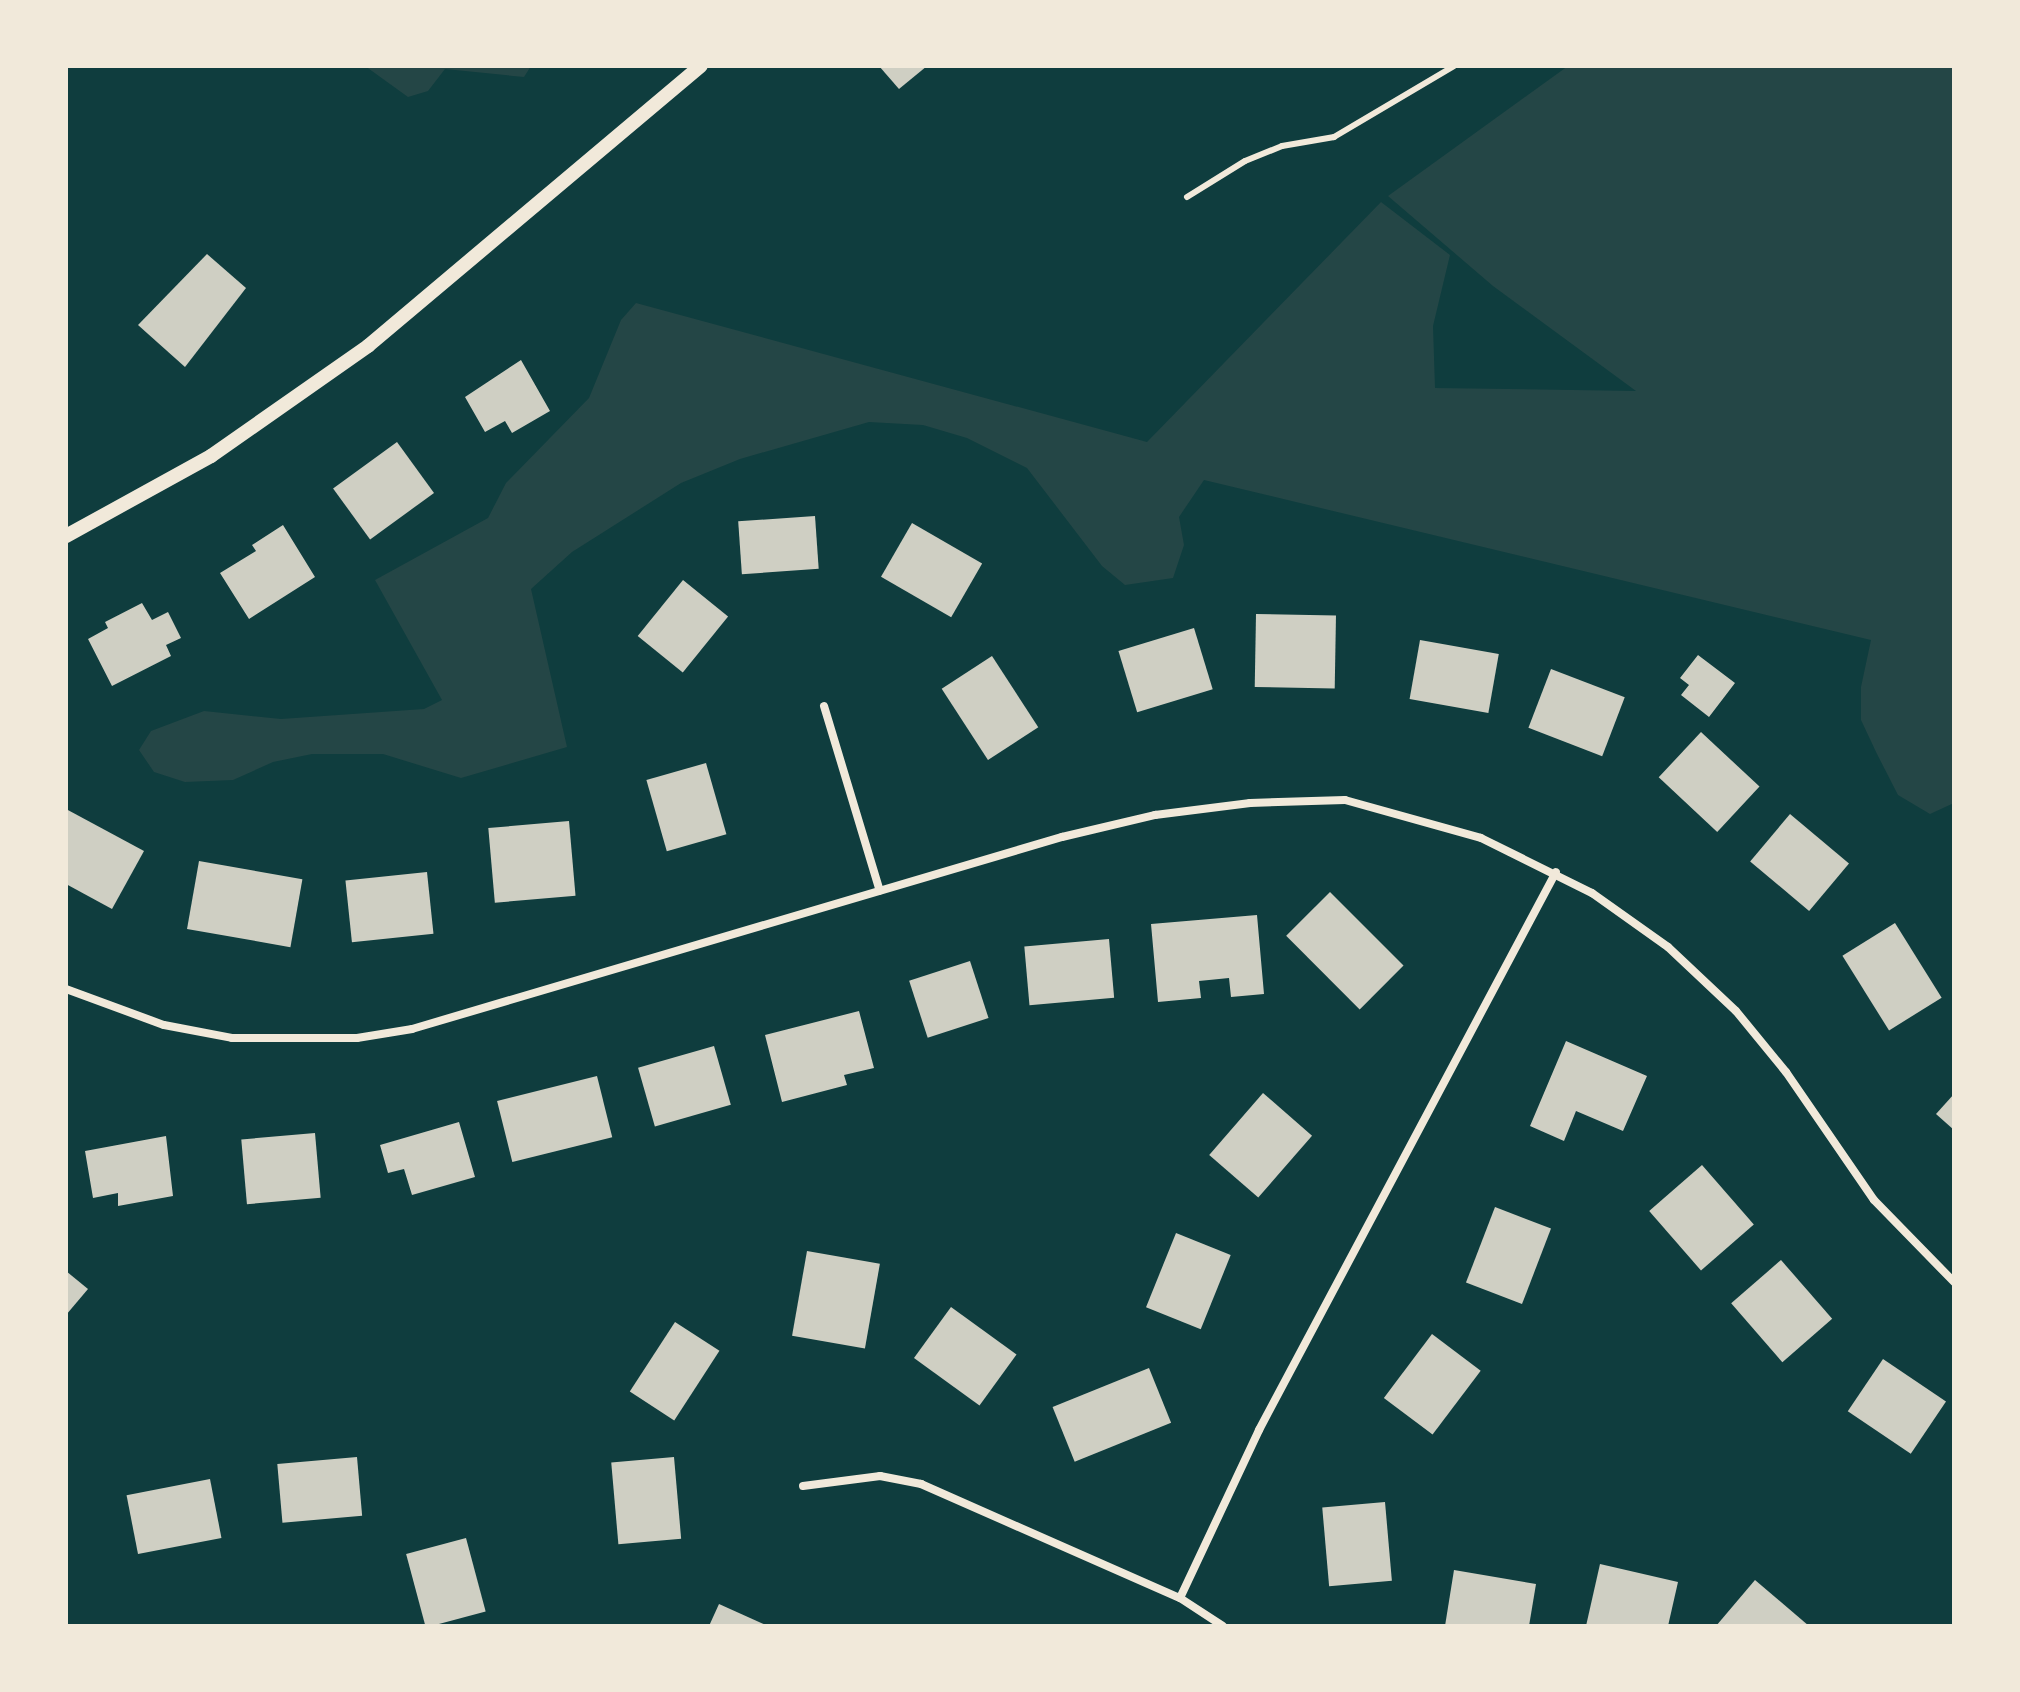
<!DOCTYPE html>
<html>
<head>
<meta charset="utf-8">
<style>
  body { margin:0 }
  #map { position:relative; width:2020px; height:1692px; overflow:hidden; background:#0f3d3e; font-family:Quicksand,sans-serif }
  div>[style] { position:absolute }
  .green>* { inset:0; background:#244646 }
  .building>* { inset:0; background:#cfcfc3; transform-origin:0 0 }
  .service>* { height:6px; margin:-3px; padding:0 3px; transform-origin:3px; border-radius:3px; background:#f1e9da }
  .minor>* { height:8px; margin:-4px; padding:0 4px; transform-origin:4px; border-radius:4px; background:#f1e9da }
  .tertiary>* { height:14px; margin:-7px; padding:0 7px; transform-origin:7px; border-radius:7px; background:#f1e9da }
  span { translate:-50% -50%; white-space:nowrap; text-align:center; line-height:1.15; -webkit-text-stroke:6px #f1e9da; paint-order:stroke }
  .frame { position:absolute; inset:0; border:68px solid #f1e9da; pointer-events:none }
</style>
</head>
<body>
<div id="map">
  <div class="green">
    <div style="clip-path:polygon(365px 66px,531px 66px,524px 77px,445px 69px,428px 91px,408px 97px)"></div>
    <div style="clip-path:polygon(1568px 66px,1954px 66px,1954px 803px,1930px 814px,1898px 795px,1877px 754px,1861px 720px,1861px 687px,1871px 640px,1204px 480px,1179px 517px,1184px 545px,1173px 578px,1125px 585px,1102px 566px,1027px 468px,967px 438px,923px 425px,869px 422px,740px 459px,681px 483px,572px 552px,531px 589px,567px 747px,461px 778px,383px 754px,312px 754px,273px 762px,233px 780px,185px 782px,154px 772px,139px 750px,151px 731px,204px 711px,281px 719px,424px 709px,442px 700px,375px 580px,488px 518px,506px 483px,589px 398px,621px 320px,636px 303px,1147px 442px,1381px 202px,1450px 255px,1433px 326px,1435px 388px,1636px 391px,1493px 286px,1388px 196px)"></div>
  </div>
  <div class="building">
    <div style="clip-path:polygon(879px 66px,927px 66px,899px 89px)"></div>
    <div style="clip-path:polygon(207px 254px,246px 288px,185px 367px,138px 325px)"></div>
    <div style="clip-path:polygon(521px 360px,550px 411px,512px 433px,505px 421px,485px 432px,465px 397px)"></div>
    <div style="left:397px;top:442px;width:63px;height:79px;rotate:54deg"></div>
    <div style="left:815px;top:516px;width:53px;height:77px;rotate:86deg"></div>
    <div style="left:912px;top:523px;width:81px;height:62px;rotate:30deg"></div>
    <div style="clip-path:polygon(283px 525px,315px 577px,249px 619px,220px 573px,256px 551px,252px 545px)"></div>
    <div style="left:683px;top:580px;width:58px;height:72px;rotate:39deg"></div>
    <div style="clip-path:polygon(142px 603px,152px 620px,168px 612px,181px 638px,166px 645px,171px 656px,112px 686px,88px 639px,108px 628px,105px 622px)"></div>
    <div style="left:1256px;top:614px;width:80px;height:73px;rotate:1deg"></div>
    <div style="left:1194px;top:628px;width:64px;height:79px;rotate:73deg"></div>
    <div style="left:1420px;top:640px;width:80px;height:60px;rotate:10deg"></div>
    <div style="clip-path:polygon(1698px 655px,1735px 683px,1709px 717px,1681px 695px,1689px 685px,1680px 678px)"></div>
    <div style="left:992px;top:656px;width:85px;height:60px;rotate:57deg"></div>
    <div style="left:1551px;top:669px;width:79px;height:63px;rotate:21deg"></div>
    <div style="left:1701px;top:732px;width:80px;height:62px;rotate:43deg"></div>
    <div style="left:706px;top:763px;width:74px;height:62px;rotate:74deg"></div>
    <div style="clip-path:polygon(66px 809px,144px 851px,112px 909px,66px 884px)"></div>
    <div style="left:1790px;top:814px;width:77px;height:62px;rotate:40deg"></div>
    <div style="left:569px;top:821px;width:75px;height:81px;rotate:85deg"></div>
    <div style="left:199px;top:861px;width:105px;height:69px;rotate:10deg"></div>
    <div style="left:427px;top:872px;width:62px;height:82px;rotate:84deg"></div>
    <div style="left:1330px;top:892px;width:104px;height:62px;rotate:45deg"></div>
    <div style="clip-path:polygon(1257px 915px,1264px 994px,1231px 997px,1229px 978px,1199px 981px,1201px 998px,1158px 1002px,1151px 924px)"></div>
    <div style="left:1895px;top:923px;width:88px;height:62px;rotate:58deg"></div>
    <div style="left:1109px;top:939px;width:59px;height:85px;rotate:85deg"></div>
    <div style="left:970px;top:961px;width:60px;height:64px;rotate:72deg"></div>
    <div style="clip-path:polygon(859px 1011px,874px 1068px,844px 1075px,847px 1085px,782px 1102px,765px 1035px)"></div>
    <div style="clip-path:polygon(1566px 1041px,1647px 1076px,1623px 1131px,1576px 1111px,1564px 1141px,1530px 1126px)"></div>
    <div style="left:714px;top:1046px;width:61px;height:79px;rotate:74deg"></div>
    <div style="left:597px;top:1076px;width:63px;height:103px;rotate:76deg"></div>
    <div style="left:1263px;top:1093px;width:65px;height:82px;rotate:41deg"></div>
    <div style="clip-path:polygon(1954px 1094px,1954px 1130px,1936px 1114px)"></div>
    <div style="clip-path:polygon(459px 1122px,475px 1177px,412px 1195px,404px 1169px,388px 1173px,380px 1145px)"></div>
    <div style="left:315px;top:1133px;width:65px;height:74px;rotate:85deg"></div>
    <div style="clip-path:polygon(166px 1136px,173px 1196px,118px 1206px,118px 1193px,93px 1198px,85px 1151px)"></div>
    <div style="left:1702px;top:1165px;width:79px;height:70px;rotate:49deg"></div>
    <div style="left:1495px;top:1207px;width:60px;height:81px;rotate:21deg"></div>
    <div style="left:1176px;top:1233px;width:59px;height:80px;rotate:22deg"></div>
    <div style="left:807px;top:1251px;width:74px;height:86px;rotate:10deg"></div>
    <div style="left:1781px;top:1260px;width:78px;height:66px;rotate:49deg"></div>
    <div style="clip-path:polygon(66px 1271px,88px 1289px,66px 1315px)"></div>
    <div style="left:951px;top:1307px;width:81px;height:63px;rotate:36deg"></div>
    <div style="left:675px;top:1322px;width:53px;height:83px;rotate:33deg"></div>
    <div style="left:1432px;top:1334px;width:61px;height:80px;rotate:37deg"></div>
    <div style="left:1883px;top:1359px;width:76px;height:63px;rotate:34deg"></div>
    <div style="left:1149px;top:1368px;width:59px;height:104px;rotate:68deg"></div>
    <div style="left:357px;top:1457px;width:59px;height:80px;rotate:85deg"></div>
    <div style="left:674px;top:1457px;width:82px;height:63px;rotate:85deg"></div>
    <div style="left:210px;top:1479px;width:60px;height:85px;rotate:79deg"></div>
    <div style="left:1385px;top:1502px;width:79px;height:63px;rotate:85deg"></div>
    <div style="left:466px;top:1538px;width:76px;height:62px;rotate:75deg"></div>
    <div style="clip-path:polygon(1600px 1564px,1678px 1582px,1668px 1626px,1586px 1626px)"></div>
    <div style="clip-path:polygon(1454px 1570px,1536px 1584px,1529px 1626px,1445px 1626px)"></div>
    <div style="clip-path:polygon(1755px 1580px,1809px 1626px,1716px 1626px)"></div>
    <div style="clip-path:polygon(719px 1604px,768px 1626px,709px 1626px)"></div>
  </div>
  <div class="service">
    <div style="left:1187px;top:197px;width:68px;rotate:-31.8deg"></div>
    <div style="left:1245px;top:161px;width:40px;rotate:-22deg"></div>
    <div style="left:1282px;top:146px;width:53px;rotate:-9.8deg"></div>
    <div style="left:1334px;top:137px;width:139px;rotate:-30.6deg"></div>
  </div>
  <div class="minor">
    <div style="left:824px;top:706px;width:193px;rotate:73.2deg"></div>
    <div style="left:66px;top:989px;width:104px;rotate:20.2deg"></div>
    <div style="left:164px;top:1025px;width:69px;rotate:10.8deg"></div>
    <div style="left:232px;top:1038px;width:125px"></div>
    <div style="left:357px;top:1038px;width:56px;rotate:-9.3deg"></div>
    <div style="left:412px;top:1029px;width:678px;rotate:-16.46deg"></div>
    <div style="left:1062px;top:837px;width:96px;rotate:-13.3deg"></div>
    <div style="left:1155px;top:815px;width:96px;rotate:-7.2deg"></div>
    <div style="left:1250px;top:803px;width:95px;rotate:-1.8deg"></div>
    <div style="left:1345px;top:800px;width:141px;rotate:15.6deg"></div>
    <div style="left:1481px;top:838px;width:124px;rotate:26.4deg"></div>
    <div style="left:1592px;top:893px;width:93px;rotate:35.4deg"></div>
    <div style="left:1668px;top:947px;width:93px;rotate:43.3deg"></div>
    <div style="left:1736px;top:1011px;width:79px;rotate:50.7deg"></div>
    <div style="left:1786px;top:1072px;width:155px;rotate:55.5deg"></div>
    <div style="left:1874px;top:1200px;width:115px;rotate:45.7deg"></div>
    <div style="left:803px;top:1486px;width:78px;rotate:-7.4deg"></div>
    <div style="left:880px;top:1476px;width:42px;rotate:11deg"></div>
    <div style="left:921px;top:1484px;width:283px;rotate:23.8deg"></div>
    <div style="left:1180px;top:1598px;width:51px;rotate:33.1deg"></div>
    <div style="left:1180px;top:1598px;width:186px;rotate:-64.8deg"></div>
    <div style="left:1259px;top:1430px;width:632px;rotate:-61.98deg"></div>
  </div>
  <div class="tertiary">
    <div style="left:66px;top:536px;width:166px;rotate:-28.9deg"></div>
    <div style="left:211px;top:456px;width:192px;rotate:-35deg"></div>
    <div style="left:368px;top:346px;width:435px;rotate:-40.1deg"></div>
  </div>
  <div class="frame"></div>
</div>
</body>
</html>
